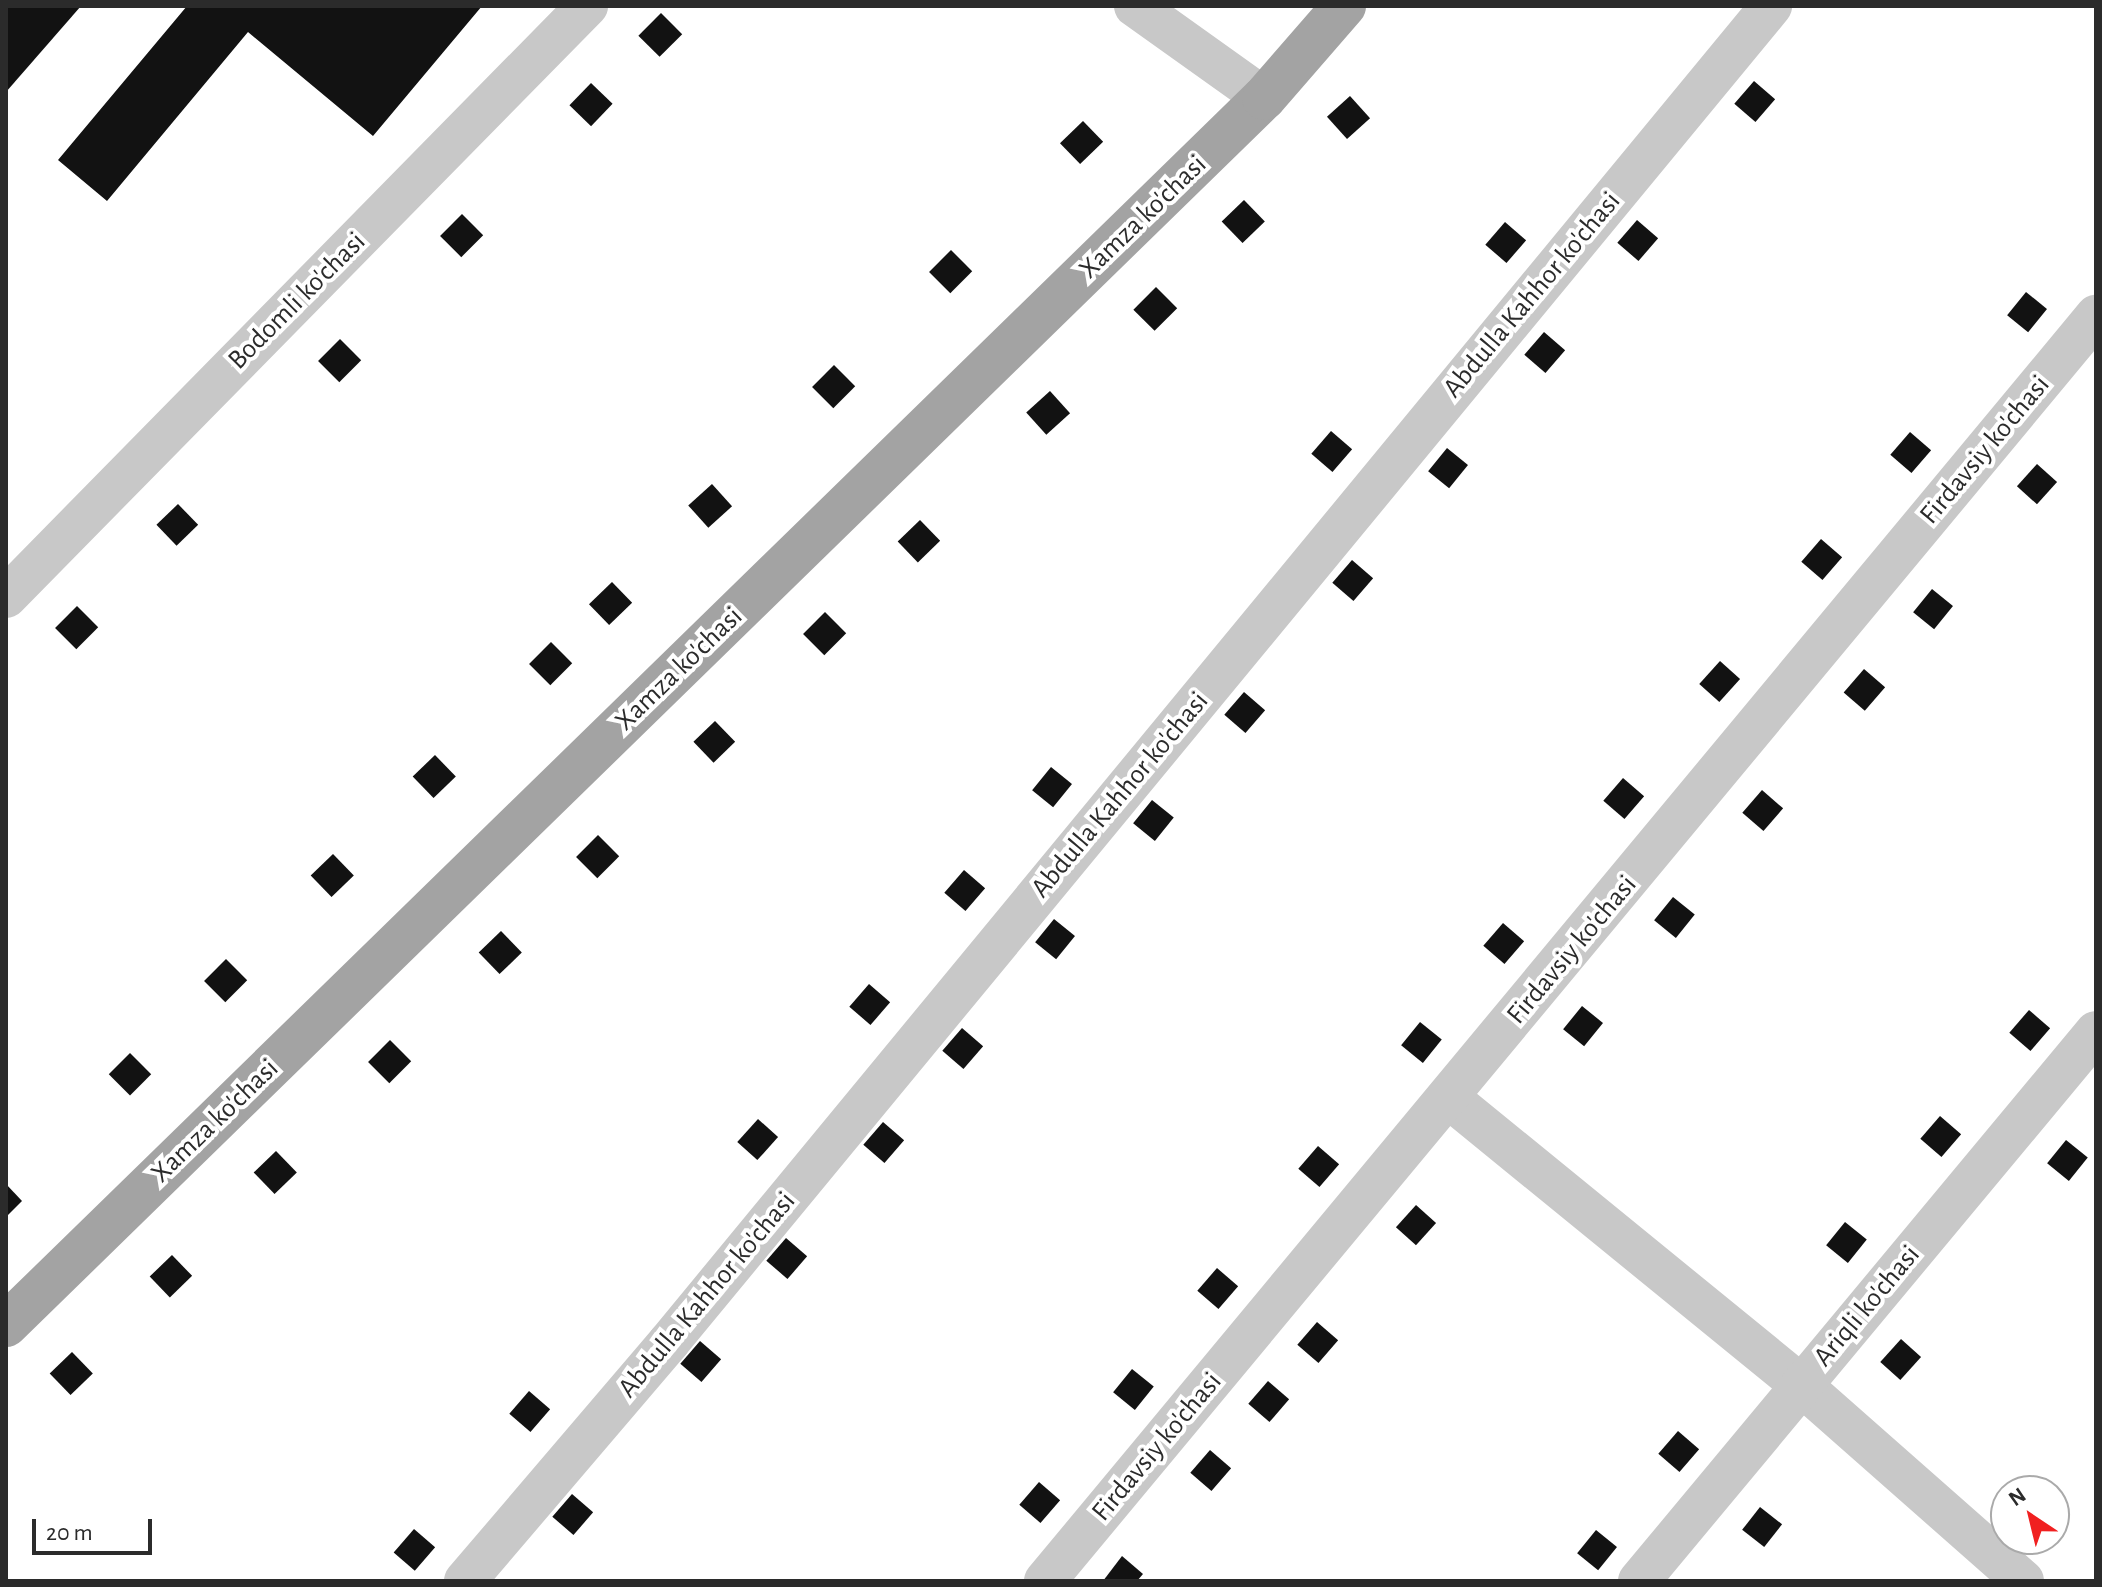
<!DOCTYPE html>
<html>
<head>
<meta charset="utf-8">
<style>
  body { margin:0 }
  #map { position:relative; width:2102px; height:1587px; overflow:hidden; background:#fff; font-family:"Alegreya Sans",sans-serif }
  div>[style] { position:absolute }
  .building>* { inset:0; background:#121212; transform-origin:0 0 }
  .minor>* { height:42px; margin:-21px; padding:0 21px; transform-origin:21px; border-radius:21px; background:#c8c8c8 }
  .major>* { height:44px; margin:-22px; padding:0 22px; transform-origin:22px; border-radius:22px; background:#a3a3a3 }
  span { translate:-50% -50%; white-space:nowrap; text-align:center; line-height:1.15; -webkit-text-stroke:8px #fff; paint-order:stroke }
  .street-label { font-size:28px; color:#2b2b2b }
  .frame { position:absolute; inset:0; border:8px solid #2b2b2b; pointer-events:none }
  .north { position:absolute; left:1990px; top:1475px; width:80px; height:80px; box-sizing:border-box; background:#fff; border:2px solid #aaa; border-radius:50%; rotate:325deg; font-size:22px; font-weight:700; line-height:32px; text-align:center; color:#2b2b2b }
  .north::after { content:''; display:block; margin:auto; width:28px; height:36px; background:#f02020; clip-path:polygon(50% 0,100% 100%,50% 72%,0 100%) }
  .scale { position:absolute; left:32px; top:1519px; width:120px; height:36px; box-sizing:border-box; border:4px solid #2b2b2b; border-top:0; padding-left:10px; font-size:24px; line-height:28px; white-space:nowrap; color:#2b2b2b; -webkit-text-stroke:6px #fff; paint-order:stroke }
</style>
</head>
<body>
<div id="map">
  <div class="building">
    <div style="clip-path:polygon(6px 6px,81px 6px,6px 92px)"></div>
    <div style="clip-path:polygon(187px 6px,482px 6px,373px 136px,248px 32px,107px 201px,58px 160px)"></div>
    <div style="left:661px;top:13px;width:30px;height:32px;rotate:45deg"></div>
    <div style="left:1754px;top:81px;width:28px;height:30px;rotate:41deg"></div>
    <div style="left:591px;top:83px;width:30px;height:31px;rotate:44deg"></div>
    <div style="left:1350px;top:96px;width:30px;height:31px;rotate:48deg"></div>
    <div style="left:1083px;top:121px;width:29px;height:32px;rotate:46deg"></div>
    <div style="left:1244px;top:200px;width:30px;height:31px;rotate:46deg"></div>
    <div style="left:462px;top:214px;width:30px;height:31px;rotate:45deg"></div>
    <div style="left:1637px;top:220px;width:28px;height:30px;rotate:41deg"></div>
    <div style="left:1505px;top:222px;width:28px;height:30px;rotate:41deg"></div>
    <div style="left:951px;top:250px;width:30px;height:31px;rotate:45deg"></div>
    <div style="left:1156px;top:287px;width:30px;height:32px;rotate:45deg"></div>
    <div style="left:2026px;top:292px;width:27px;height:30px;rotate:39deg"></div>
    <div style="left:1544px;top:332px;width:28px;height:30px;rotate:41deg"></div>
    <div style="left:340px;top:339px;width:30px;height:31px;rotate:45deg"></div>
    <div style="left:834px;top:365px;width:30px;height:31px;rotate:45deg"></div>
    <div style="left:1050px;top:391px;width:30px;height:32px;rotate:48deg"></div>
    <div style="left:1331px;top:431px;width:28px;height:30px;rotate:41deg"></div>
    <div style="left:1910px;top:432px;width:28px;height:30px;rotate:41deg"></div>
    <div style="left:1447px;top:448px;width:27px;height:30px;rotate:39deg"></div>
    <div style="left:2037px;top:464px;width:27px;height:30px;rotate:42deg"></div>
    <div style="left:712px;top:484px;width:30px;height:32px;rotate:48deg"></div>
    <div style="left:178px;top:504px;width:29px;height:30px;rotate:46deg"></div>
    <div style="left:920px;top:520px;width:29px;height:31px;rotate:46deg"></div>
    <div style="left:1821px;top:539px;width:28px;height:30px;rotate:41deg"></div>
    <div style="left:1352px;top:560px;width:28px;height:30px;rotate:41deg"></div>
    <div style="left:612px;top:582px;width:29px;height:32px;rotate:46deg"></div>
    <div style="left:1932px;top:589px;width:27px;height:30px;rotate:39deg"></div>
    <div style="left:77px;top:606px;width:30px;height:31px;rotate:45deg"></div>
    <div style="left:825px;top:612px;width:30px;height:31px;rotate:45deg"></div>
    <div style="left:551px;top:642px;width:30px;height:31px;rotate:45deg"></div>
    <div style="left:1720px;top:661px;width:27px;height:31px;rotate:42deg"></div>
    <div style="left:1864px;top:669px;width:28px;height:31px;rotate:41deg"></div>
    <div style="left:1244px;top:692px;width:28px;height:30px;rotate:41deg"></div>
    <div style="left:715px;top:721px;width:29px;height:30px;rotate:46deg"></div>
    <div style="left:435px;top:755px;width:30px;height:31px;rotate:46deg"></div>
    <div style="left:1051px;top:767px;width:27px;height:30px;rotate:39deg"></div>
    <div style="left:1623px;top:778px;width:28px;height:30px;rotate:41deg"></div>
    <div style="left:1762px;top:790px;width:28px;height:30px;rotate:41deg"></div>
    <div style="left:1152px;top:800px;width:28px;height:30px;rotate:39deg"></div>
    <div style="left:598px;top:835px;width:30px;height:31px;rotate:45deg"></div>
    <div style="left:333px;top:854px;width:30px;height:31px;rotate:46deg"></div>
    <div style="left:964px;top:870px;width:28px;height:30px;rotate:41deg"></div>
    <div style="left:1673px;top:897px;width:28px;height:30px;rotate:39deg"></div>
    <div style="left:1054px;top:919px;width:27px;height:30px;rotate:39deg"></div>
    <div style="left:1503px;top:923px;width:28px;height:30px;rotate:41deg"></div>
    <div style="left:501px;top:931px;width:30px;height:31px;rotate:46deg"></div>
    <div style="left:226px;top:959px;width:30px;height:31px;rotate:45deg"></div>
    <div style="left:869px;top:984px;width:28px;height:30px;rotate:41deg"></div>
    <div style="left:1582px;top:1006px;width:27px;height:30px;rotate:39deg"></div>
    <div style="left:2029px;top:1010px;width:28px;height:30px;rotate:41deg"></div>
    <div style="left:1420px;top:1022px;width:28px;height:30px;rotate:39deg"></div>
    <div style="left:962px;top:1028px;width:28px;height:30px;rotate:41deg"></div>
    <div style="left:390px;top:1040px;width:30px;height:31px;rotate:45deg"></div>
    <div style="left:130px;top:1053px;width:30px;height:30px;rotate:45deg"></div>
    <div style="left:1940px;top:1116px;width:28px;height:30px;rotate:41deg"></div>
    <div style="left:758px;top:1119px;width:27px;height:31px;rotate:42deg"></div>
    <div style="left:883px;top:1122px;width:28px;height:30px;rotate:41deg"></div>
    <div style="left:2066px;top:1140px;width:28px;height:30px;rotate:39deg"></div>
    <div style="left:1318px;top:1146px;width:28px;height:30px;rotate:41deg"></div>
    <div style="left:276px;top:1151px;width:30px;height:31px;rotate:46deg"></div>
    <div style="clip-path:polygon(6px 1184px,22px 1201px,6px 1217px)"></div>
    <div style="left:1416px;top:1205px;width:27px;height:30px;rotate:42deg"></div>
    <div style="left:1845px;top:1222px;width:28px;height:30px;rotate:39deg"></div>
    <div style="left:786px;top:1238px;width:28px;height:30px;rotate:41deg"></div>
    <div style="left:172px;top:1255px;width:29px;height:31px;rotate:46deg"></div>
    <div style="left:1217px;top:1268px;width:28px;height:30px;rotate:41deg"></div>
    <div style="left:1317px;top:1322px;width:28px;height:30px;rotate:41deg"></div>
    <div style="left:1901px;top:1339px;width:27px;height:31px;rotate:42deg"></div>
    <div style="left:700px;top:1341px;width:28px;height:30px;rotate:41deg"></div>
    <div style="left:72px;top:1352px;width:30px;height:31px;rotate:46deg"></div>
    <div style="left:1132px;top:1369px;width:28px;height:30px;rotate:39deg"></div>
    <div style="left:1268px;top:1381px;width:28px;height:30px;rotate:41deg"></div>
    <div style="left:529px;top:1391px;width:28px;height:30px;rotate:41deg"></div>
    <div style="left:1678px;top:1431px;width:28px;height:30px;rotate:41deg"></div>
    <div style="left:1210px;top:1450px;width:28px;height:30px;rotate:41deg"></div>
    <div style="left:1039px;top:1482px;width:28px;height:30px;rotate:41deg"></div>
    <div style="left:572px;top:1494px;width:28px;height:30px;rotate:41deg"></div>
    <div style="left:1760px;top:1507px;width:28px;height:29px;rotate:38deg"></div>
    <div style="left:414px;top:1529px;width:28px;height:31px;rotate:41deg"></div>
    <div style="left:1596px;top:1530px;width:27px;height:30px;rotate:39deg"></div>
    <div style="clip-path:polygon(1122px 1556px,1143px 1574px,1137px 1581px,1103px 1581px)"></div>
  </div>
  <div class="minor">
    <div style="left:1135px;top:6px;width:158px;rotate:35.5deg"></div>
    <div style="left:6px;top:597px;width:829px;rotate:-45.49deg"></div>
    <div style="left:1449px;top:1098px;width:454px;rotate:39.2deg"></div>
    <div style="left:1801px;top:1385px;width:296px;rotate:41.4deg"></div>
    <div style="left:465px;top:1581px;width:314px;rotate:-49.5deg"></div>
    <div style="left:669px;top:1342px;width:1732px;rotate:-50.48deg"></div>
    <div style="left:1045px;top:1581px;width:1645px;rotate:-50.28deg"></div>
    <div style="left:1639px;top:1581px;width:714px;rotate:-50.23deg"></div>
  </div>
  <div class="major">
    <div style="left:6px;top:1325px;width:1757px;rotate:-44.29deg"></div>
    <div style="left:1264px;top:98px;width:122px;rotate:-49deg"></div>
  </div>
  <div class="street-label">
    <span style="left:1143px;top:217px;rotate:-44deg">Xamza ko'chasi</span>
    <span style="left:1532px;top:295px;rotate:-50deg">Abdulla Kahhor ko'chasi</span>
    <span style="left:297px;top:301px;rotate:-45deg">Bodomli ko'chasi</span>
    <span style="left:1985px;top:450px;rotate:-50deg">Firdavsiy ko'chasi</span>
    <span style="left:679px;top:669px;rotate:-44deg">Xamza ko'chasi</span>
    <span style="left:1120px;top:795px;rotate:-50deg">Abdulla Kahhor ko'chasi</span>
    <span style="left:1572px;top:950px;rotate:-50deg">Firdavsiy ko'chasi</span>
    <span style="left:215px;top:1121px;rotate:-44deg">Xamza ko'chasi</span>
    <span style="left:707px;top:1295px;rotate:-50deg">Abdulla Kahhor ko'chasi</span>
    <span style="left:1867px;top:1306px;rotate:-50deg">Ariqli ko'chasi</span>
    <span style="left:1157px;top:1447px;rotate:-50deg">Firdavsiy ko'chasi</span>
  </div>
  <div class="frame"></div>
  <div class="north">N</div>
  <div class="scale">20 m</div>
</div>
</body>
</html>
